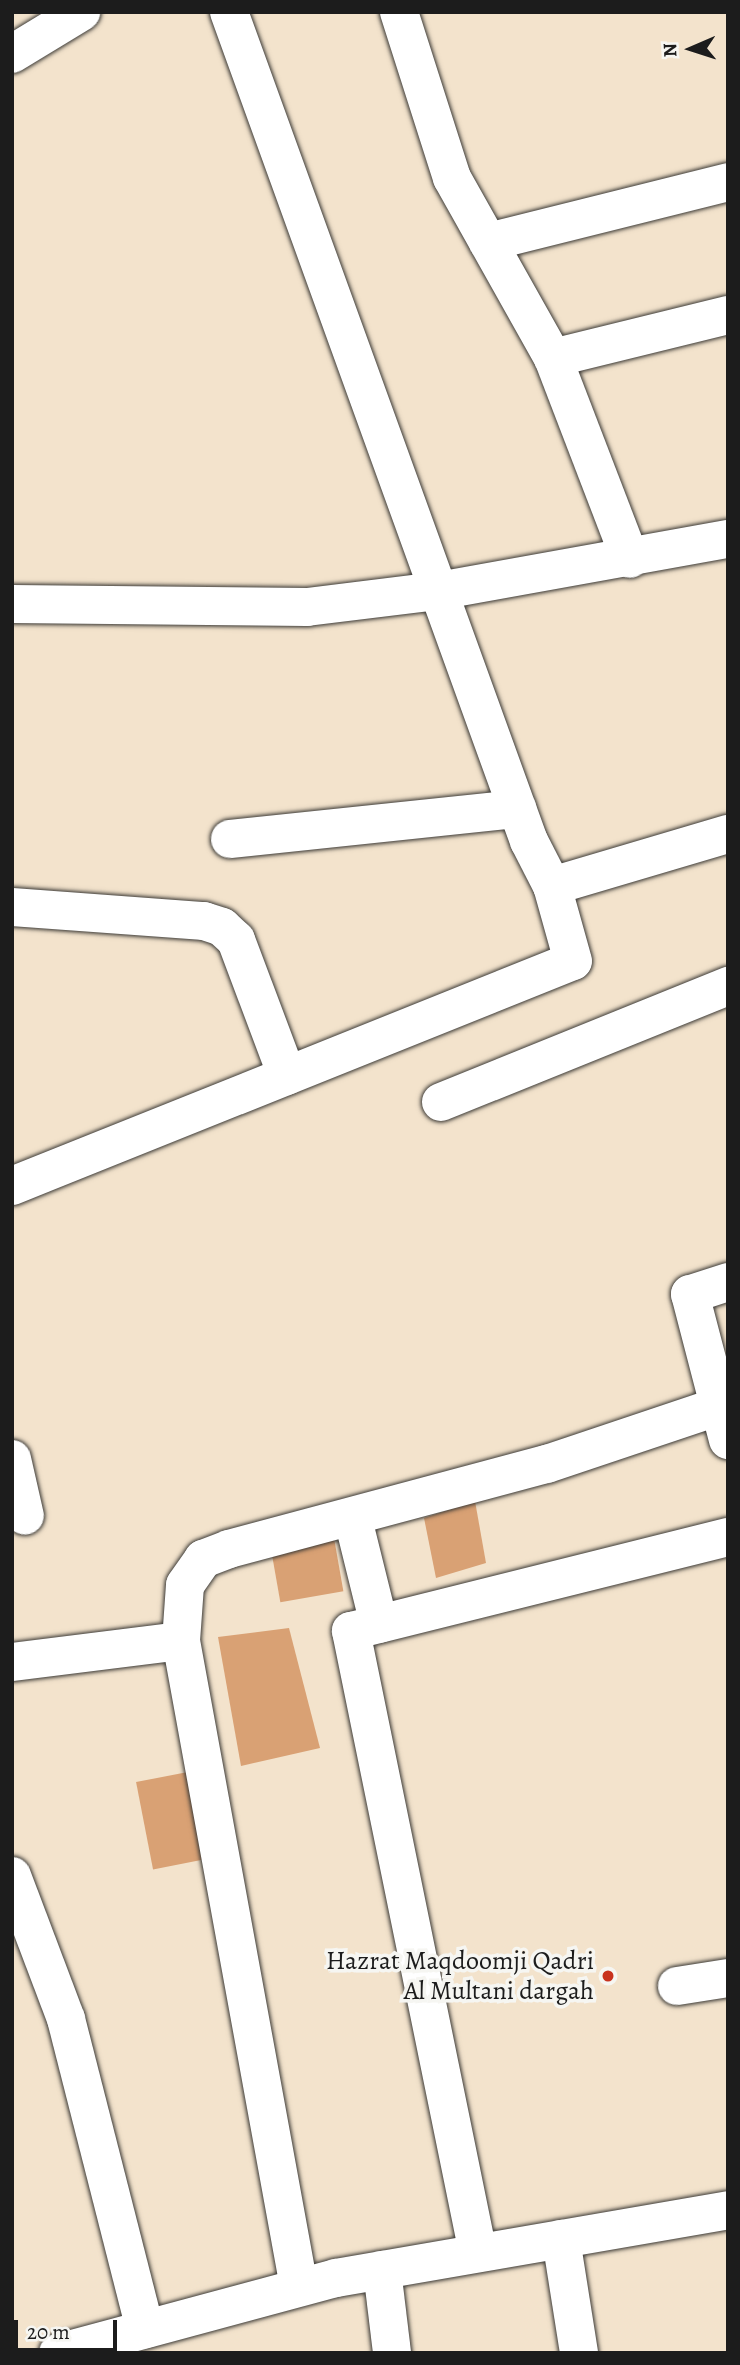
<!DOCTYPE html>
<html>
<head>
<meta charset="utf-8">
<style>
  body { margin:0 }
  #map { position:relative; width:740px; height:2365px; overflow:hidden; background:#f3e3cc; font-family:Alegreya,serif }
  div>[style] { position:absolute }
  .building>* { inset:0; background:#d9a174; transform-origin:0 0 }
  .roads { filter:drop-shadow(0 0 2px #3c3a36) drop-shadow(0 0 2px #3c3a36) }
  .minor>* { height:38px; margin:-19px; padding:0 19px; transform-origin:19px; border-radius:19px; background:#fff }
  .dots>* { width:19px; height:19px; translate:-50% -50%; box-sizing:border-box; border:4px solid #f6f6f2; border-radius:50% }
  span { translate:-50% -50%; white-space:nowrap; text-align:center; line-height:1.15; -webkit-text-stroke:7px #f6f6f2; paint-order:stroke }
  .poi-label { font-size:26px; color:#1c1c1c }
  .right { translate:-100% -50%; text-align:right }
  .frame { position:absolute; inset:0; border:14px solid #1c1c1c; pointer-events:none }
  .north { position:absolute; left:656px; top:14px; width:70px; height:70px; -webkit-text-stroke:5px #f6f6f2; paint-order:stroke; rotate:267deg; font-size:19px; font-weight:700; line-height:28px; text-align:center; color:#1c1c1c }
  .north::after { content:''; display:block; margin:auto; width:24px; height:32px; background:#1c1c1c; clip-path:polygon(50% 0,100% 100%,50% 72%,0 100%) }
  .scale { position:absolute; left:14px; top:2320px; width:103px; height:32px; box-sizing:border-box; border:4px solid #1c1c1c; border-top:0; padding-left:9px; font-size:21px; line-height:24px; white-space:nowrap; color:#1c1c1c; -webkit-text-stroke:5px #f6f6f2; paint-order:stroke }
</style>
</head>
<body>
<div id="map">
  <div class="building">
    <div style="clip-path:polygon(475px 1501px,486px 1563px,436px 1578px,424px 1518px)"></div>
    <div style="left:334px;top:1538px;width:54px;height:64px;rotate:80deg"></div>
    <div style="clip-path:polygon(289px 1628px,320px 1748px,241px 1766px,218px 1637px)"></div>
    <div style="left:193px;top:1771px;width:89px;height:58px;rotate:79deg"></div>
  </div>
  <div class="roads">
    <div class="minor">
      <div style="left:229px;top:12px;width:882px;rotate:70.11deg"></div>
      <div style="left:529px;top:841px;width:51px;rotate:62.9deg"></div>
      <div style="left:399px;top:12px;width:174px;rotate:72.3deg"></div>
      <div style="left:452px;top:178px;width:206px;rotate:60.7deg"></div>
      <div style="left:553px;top:358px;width:215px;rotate:69deg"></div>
      <div style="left:12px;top:54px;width:81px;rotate:-31.3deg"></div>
      <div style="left:488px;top:242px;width:247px;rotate:-14deg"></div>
      <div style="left:553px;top:358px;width:180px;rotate:-13.8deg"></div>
      <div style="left:12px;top:604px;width:295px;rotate:0.6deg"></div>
      <div style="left:307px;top:607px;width:132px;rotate:-7deg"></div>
      <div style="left:438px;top:591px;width:295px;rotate:-10.2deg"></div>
      <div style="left:230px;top:839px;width:289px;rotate:-6deg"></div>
      <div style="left:12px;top:907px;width:193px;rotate:4.2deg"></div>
      <div style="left:204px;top:921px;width:19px;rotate:18deg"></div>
      <div style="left:222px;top:927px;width:19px;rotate:43deg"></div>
      <div style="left:236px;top:940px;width:145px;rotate:69.4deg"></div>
      <div style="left:441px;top:1102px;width:310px;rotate:-22deg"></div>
      <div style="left:12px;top:1186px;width:604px;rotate:-21.85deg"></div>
      <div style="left:573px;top:961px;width:78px;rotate:-105.6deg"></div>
      <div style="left:552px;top:886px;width:184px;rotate:-16.5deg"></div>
      <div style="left:728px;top:1282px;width:40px;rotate:162deg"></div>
      <div style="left:690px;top:1294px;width:151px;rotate:75.4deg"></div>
      <div style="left:12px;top:1459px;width:58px;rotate:77.2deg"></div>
      <div style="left:353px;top:1519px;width:108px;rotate:76.1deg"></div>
      <div style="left:12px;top:1662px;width:170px;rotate:-7.1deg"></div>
      <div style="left:12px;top:1876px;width:153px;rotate:69.3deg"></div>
      <div style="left:66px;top:2019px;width:320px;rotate:75.7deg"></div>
      <div style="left:677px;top:1986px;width:52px;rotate:-8.9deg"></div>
      <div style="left:561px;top:2239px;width:115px;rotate:81deg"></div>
      <div style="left:478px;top:2253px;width:635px;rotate:-101.54deg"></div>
      <div style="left:351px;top:1631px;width:389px;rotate:-14deg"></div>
      <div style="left:382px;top:2270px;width:84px;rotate:83.1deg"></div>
      <div style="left:299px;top:2287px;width:657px;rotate:-100.35deg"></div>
      <div style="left:181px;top:1641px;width:56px;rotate:-85.9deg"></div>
      <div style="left:185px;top:1585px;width:32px;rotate:-55deg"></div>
      <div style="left:203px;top:1559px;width:28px;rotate:-21deg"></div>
      <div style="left:229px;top:1549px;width:329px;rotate:-15deg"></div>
      <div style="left:547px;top:1464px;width:182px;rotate:-18.6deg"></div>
      <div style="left:58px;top:2353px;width:288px;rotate:-15.1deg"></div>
      <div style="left:336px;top:2278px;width:398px;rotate:-9.8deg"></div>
    </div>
  </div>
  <div class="dots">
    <div style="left:608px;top:1976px;background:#c8321e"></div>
  </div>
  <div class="poi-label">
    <span class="right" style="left:594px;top:1976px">Hazrat Maqdoomji Qadri<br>Al Multani dargah</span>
  </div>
  <div class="frame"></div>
  <div class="north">N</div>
  <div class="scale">20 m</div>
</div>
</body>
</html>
